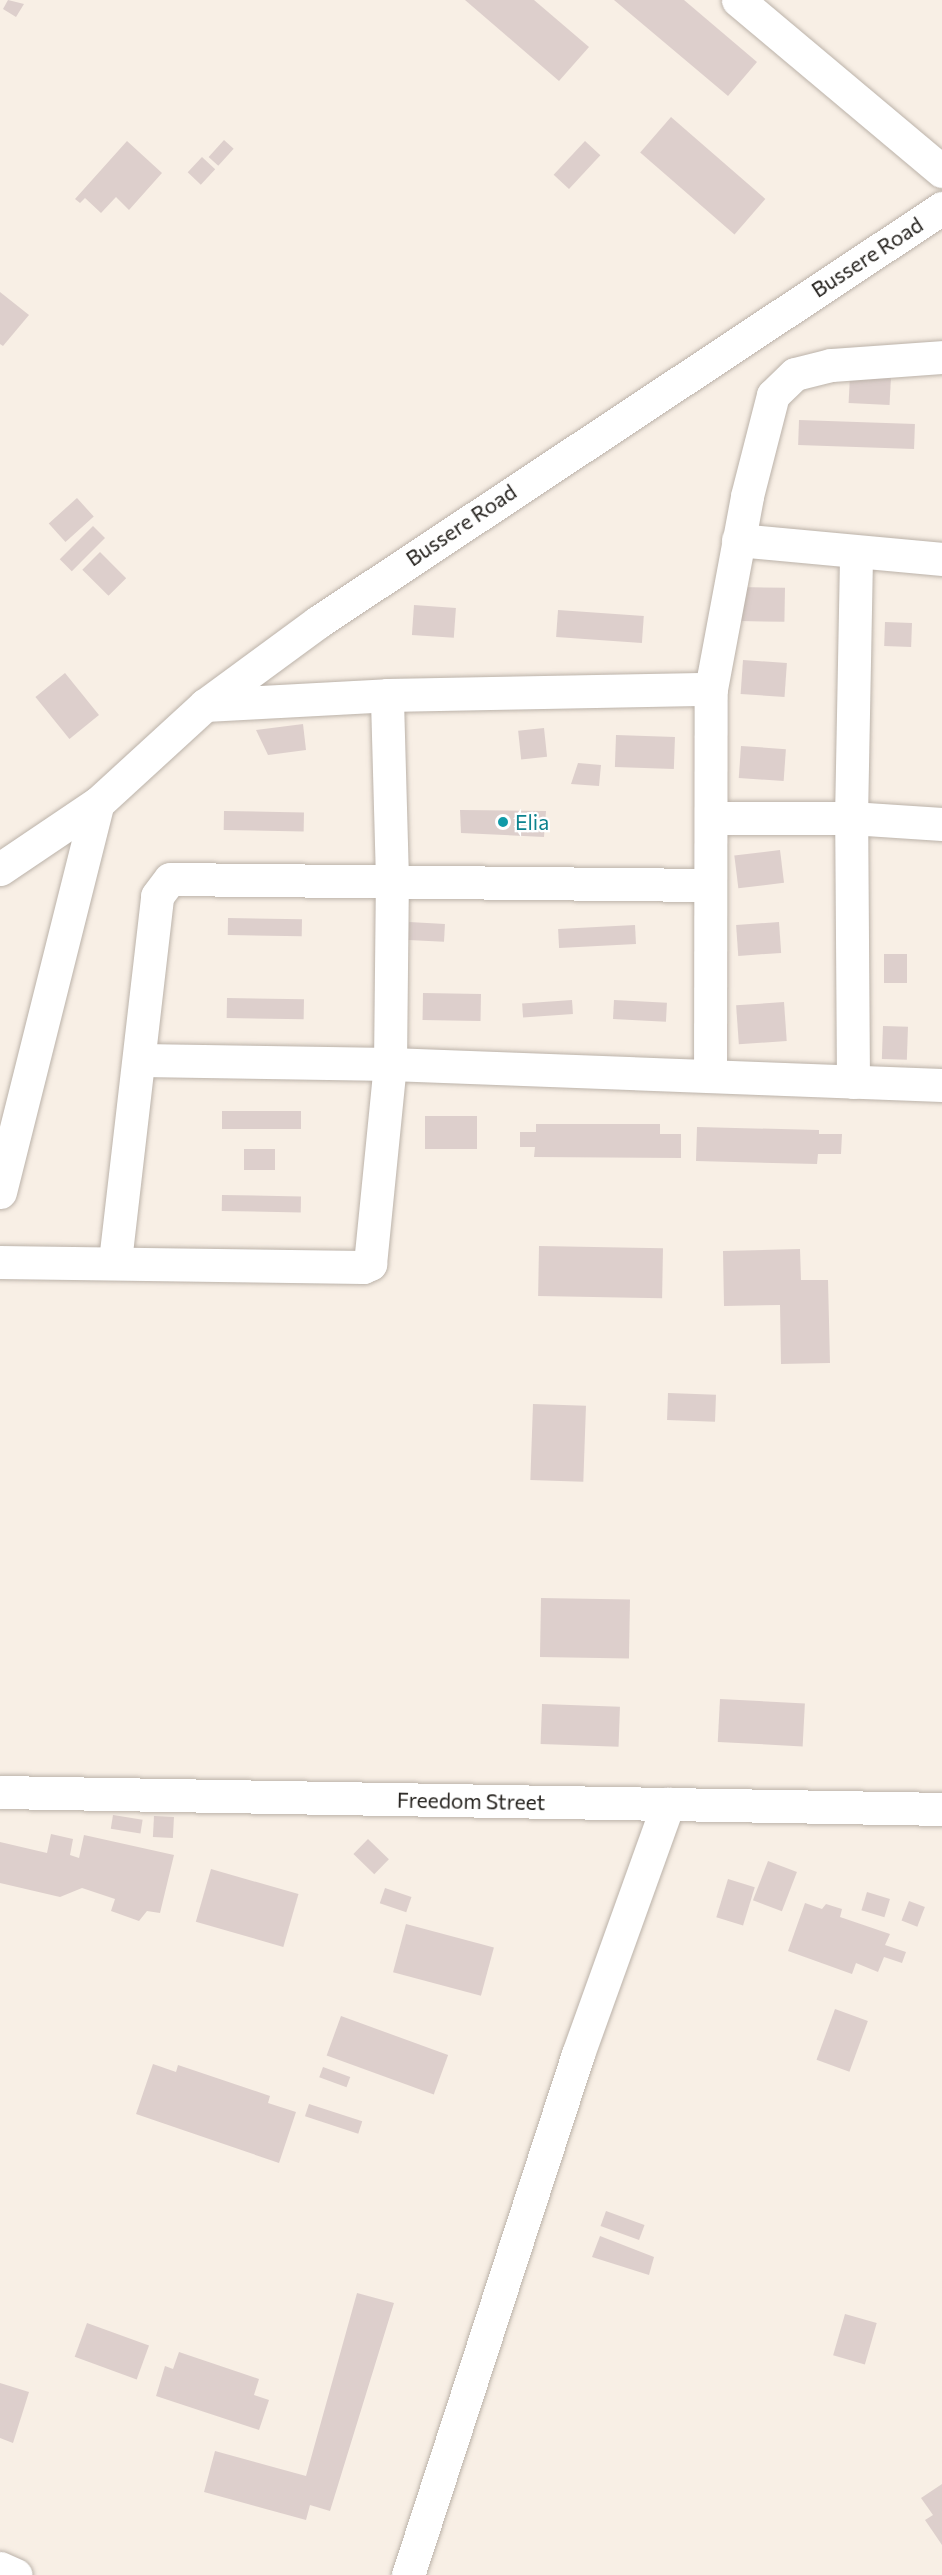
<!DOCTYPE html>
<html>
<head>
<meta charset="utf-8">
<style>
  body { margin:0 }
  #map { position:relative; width:942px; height:2575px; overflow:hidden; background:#f8efe5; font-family:Commissioner,sans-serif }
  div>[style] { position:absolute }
  .building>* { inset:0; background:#ddcfcc; transform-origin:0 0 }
  .roads { filter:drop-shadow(0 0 2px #bbb2a9) drop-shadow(0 0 2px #bbb2a9) }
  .minor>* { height:33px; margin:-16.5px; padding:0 16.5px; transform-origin:16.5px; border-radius:16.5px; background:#fff }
  .major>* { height:33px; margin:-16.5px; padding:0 16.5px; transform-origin:16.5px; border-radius:16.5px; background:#fff }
  .dots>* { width:16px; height:16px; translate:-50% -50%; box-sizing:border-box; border:3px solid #fff; border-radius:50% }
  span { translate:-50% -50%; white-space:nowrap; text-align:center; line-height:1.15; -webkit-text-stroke:4.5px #fff; paint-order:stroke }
  .street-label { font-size:21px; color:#25221e }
  .culture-label { font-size:21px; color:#0d838f }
  .left { translate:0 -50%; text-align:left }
</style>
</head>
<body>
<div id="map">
  <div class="building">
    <div style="clip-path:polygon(8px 0,24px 4px,16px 17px,3px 9px)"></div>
    <div style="clip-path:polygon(465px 0,534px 0,589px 47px,559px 81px)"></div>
    <div style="clip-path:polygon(614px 0,684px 0,757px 62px,728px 96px)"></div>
    <div style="left:671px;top:117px;width:125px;height:47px;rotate:41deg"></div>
    <div style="left:224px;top:140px;width:13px;height:23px;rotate:42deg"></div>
    <div style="clip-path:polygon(127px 141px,162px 173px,129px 210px,116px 197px,101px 213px,85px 198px,80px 203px,75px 199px)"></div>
    <div style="left:585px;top:141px;width:21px;height:46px;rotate:43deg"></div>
    <div style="left:202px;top:157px;width:18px;height:21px;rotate:43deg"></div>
    <div style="clip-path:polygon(0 292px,29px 315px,3px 346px,0 344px)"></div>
    <div style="left:850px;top:376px;width:41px;height:27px;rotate:3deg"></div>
    <div style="left:799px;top:420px;width:116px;height:25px;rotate:2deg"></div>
    <div style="left:77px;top:498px;width:25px;height:38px;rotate:48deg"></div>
    <div style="left:93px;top:526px;width:17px;height:47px;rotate:45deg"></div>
    <div style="left:100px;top:552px;width:37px;height:25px;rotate:45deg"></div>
    <div style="left:740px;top:587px;width:45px;height:34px;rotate:1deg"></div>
    <div style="left:414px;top:605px;width:42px;height:30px;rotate:4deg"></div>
    <div style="left:558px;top:610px;width:86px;height:27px;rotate:4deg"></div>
    <div style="left:885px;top:622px;width:27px;height:24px;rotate:2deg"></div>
    <div style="left:743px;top:660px;width:44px;height:34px;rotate:4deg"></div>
    <div style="left:65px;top:673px;width:54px;height:38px;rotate:51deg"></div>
    <div style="clip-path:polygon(303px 724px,306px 750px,268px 755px,256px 730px)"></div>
    <div style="left:544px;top:728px;width:29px;height:26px;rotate:84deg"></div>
    <div style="left:616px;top:735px;width:59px;height:32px;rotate:2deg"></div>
    <div style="left:741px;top:746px;width:45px;height:32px;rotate:4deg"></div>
    <div style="clip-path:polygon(578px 763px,601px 765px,599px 786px,571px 784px)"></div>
    <div style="clip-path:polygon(460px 810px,546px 811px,544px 837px,461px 833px)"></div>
    <div style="left:224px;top:811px;width:80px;height:19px;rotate:1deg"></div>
    <div style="left:780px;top:850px;width:33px;height:46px;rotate:83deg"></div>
    <div style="left:228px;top:918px;width:74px;height:17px;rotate:1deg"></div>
    <div style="left:409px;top:922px;width:36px;height:18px;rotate:3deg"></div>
    <div style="left:779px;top:922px;width:31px;height:43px;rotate:86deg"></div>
    <div style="left:635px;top:925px;width:19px;height:77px;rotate:87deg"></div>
    <div style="left:907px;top:954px;width:29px;height:23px;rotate:90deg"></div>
    <div style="left:423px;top:993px;width:58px;height:27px;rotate:1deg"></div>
    <div style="left:227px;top:998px;width:77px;height:20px;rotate:1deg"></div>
    <div style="left:572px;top:1000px;width:14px;height:50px;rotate:86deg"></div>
    <div style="left:614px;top:1000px;width:53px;height:19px;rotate:3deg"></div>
    <div style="left:784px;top:1002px;width:39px;height:48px;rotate:86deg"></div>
    <div style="left:883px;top:1026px;width:25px;height:33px;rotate:2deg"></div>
    <div style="left:222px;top:1111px;width:79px;height:18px"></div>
    <div style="left:425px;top:1116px;width:52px;height:33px"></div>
    <div style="clip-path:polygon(536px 1124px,660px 1124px,660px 1134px,681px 1134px,681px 1158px,534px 1157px,535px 1147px,520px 1147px,520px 1132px,536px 1132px)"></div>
    <div style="clip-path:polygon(697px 1127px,819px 1130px,819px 1134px,842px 1134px,841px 1154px,818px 1154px,817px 1164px,696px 1161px)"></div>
    <div style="left:244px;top:1149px;width:31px;height:21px"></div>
    <div style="left:222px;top:1195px;width:79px;height:16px;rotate:1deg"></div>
    <div style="left:539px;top:1246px;width:124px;height:50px;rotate:1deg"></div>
    <div style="clip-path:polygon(800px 1249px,801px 1280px,828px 1280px,830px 1363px,781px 1364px,780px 1305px,724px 1306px,723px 1251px)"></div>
    <div style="left:668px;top:1393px;width:48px;height:27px;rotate:2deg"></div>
    <div style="left:533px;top:1404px;width:53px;height:76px;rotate:2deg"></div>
    <div style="left:541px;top:1598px;width:89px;height:59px;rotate:1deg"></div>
    <div style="left:720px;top:1699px;width:85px;height:43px;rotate:3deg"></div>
    <div style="left:542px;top:1704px;width:78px;height:40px;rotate:2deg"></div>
    <div style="left:113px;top:1815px;width:30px;height:14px;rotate:9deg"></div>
    <div style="left:154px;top:1816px;width:20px;height:21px;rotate:3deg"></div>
    <div style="clip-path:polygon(51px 1834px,73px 1839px,70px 1855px,79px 1858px,84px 1835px,174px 1855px,160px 1913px,147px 1911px,139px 1921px,111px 1911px,115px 1899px,82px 1888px,60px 1897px,0 1883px,0 1842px,47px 1853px)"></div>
    <div style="left:368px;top:1839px;width:29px;height:21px;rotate:44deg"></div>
    <div style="left:768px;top:1861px;width:31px;height:42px;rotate:21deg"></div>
    <div style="left:211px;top:1869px;width:91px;height:55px;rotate:16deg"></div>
    <div style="left:728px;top:1879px;width:28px;height:40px;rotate:17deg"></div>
    <div style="left:385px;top:1888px;width:28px;height:16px;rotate:19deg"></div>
    <div style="left:867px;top:1892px;width:24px;height:19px;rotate:17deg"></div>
    <div style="left:909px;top:1901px;width:17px;height:21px;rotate:21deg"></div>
    <div style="clip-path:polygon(805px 1903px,822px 1909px,826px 1904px,842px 1909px,840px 1917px,890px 1934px,885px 1945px,906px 1952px,902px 1963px,884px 1957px,878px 1972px,856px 1963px,852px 1974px,788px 1951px)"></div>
    <div style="left:406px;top:1924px;width:91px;height:50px;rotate:15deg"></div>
    <div style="left:835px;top:2009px;width:35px;height:54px;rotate:20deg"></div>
    <div style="left:341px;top:2016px;width:114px;height:42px;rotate:20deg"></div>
    <div style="clip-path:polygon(153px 2064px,176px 2072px,178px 2065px,270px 2096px,268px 2103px,296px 2112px,279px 2163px,136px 2114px)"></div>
    <div style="left:323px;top:2067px;width:29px;height:11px;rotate:20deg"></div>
    <div style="left:309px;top:2104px;width:56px;height:13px;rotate:18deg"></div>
    <div style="left:606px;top:2211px;width:41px;height:16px;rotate:20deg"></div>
    <div style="clip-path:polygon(600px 2236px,654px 2257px,649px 2275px,592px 2257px)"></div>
    <div style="clip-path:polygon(357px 2293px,394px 2303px,330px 2511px,310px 2505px,306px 2520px,204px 2492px,215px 2451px,306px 2476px)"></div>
    <div style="left:845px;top:2314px;width:33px;height:43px;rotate:16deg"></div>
    <div style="left:87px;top:2323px;width:66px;height:36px;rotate:20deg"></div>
    <div style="clip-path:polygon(179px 2352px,259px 2379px,254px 2395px,269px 2400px,259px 2430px,156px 2396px,165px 2366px,173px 2369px)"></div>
    <div style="clip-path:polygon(0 2383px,29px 2392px,13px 2443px,0 2438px)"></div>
    <div style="clip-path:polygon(942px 2484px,942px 2545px,925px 2520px,933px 2515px,921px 2498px)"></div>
  </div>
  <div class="roads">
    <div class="minor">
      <div style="left:738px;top:0;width:266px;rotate:40deg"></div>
      <div style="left:738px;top:540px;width:205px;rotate:5.3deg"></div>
      <div style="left:205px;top:705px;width:182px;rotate:-3.1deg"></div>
      <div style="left:387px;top:695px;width:324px;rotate:-1.1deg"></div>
      <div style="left:712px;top:818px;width:139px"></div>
      <div style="left:851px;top:818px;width:91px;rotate:3.8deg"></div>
      <div style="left:141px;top:1060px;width:249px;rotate:0.9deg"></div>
      <div style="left:390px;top:1064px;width:552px;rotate:2.18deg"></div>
      <div style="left:710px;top:1076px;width:387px;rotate:-89.9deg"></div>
      <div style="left:711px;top:689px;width:196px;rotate:-79.4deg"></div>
      <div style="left:747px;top:496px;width:104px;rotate:-75.6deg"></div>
      <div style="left:773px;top:395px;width:30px;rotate:-44deg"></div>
      <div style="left:795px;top:374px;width:37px;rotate:-14deg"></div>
      <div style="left:831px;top:365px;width:111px;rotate:-4.1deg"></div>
      <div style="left:853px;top:1082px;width:264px;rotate:-90.4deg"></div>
      <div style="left:851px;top:818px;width:266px;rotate:-88.9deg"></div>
      <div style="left:0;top:1192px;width:401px;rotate:-75.9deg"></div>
      <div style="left:115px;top:1261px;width:367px;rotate:-83.4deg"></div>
      <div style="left:157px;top:896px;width:21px;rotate:-53deg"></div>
      <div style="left:170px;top:879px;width:540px;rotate:0.64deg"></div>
      <div style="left:0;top:1262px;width:363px;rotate:0.8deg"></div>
      <div style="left:363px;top:1267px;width:8px;rotate:-23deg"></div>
      <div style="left:370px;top:1264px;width:201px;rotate:-84.3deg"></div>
      <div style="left:390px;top:1064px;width:185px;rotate:-89.4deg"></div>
      <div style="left:392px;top:879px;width:184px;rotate:-91.6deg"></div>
      <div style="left:0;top:1792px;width:942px;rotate:1.03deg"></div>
      <div style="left:0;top:2568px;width:17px;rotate:24deg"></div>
      <div style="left:408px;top:2575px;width:548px;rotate:-71.93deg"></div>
      <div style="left:578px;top:2054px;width:266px;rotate:-70.2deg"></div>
    </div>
    <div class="major">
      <div style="left:0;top:869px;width:118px;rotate:-34deg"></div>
      <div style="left:98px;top:803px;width:145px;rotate:-42.5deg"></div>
      <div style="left:205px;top:705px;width:140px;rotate:-36.3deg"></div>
      <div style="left:318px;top:622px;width:749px;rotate:-33.56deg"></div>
    </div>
  </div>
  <div class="dots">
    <div style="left:503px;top:822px;background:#0f9aa8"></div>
  </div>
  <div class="street-label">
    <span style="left:867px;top:257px;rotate:-33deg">Bussere Road</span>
    <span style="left:461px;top:525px;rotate:-34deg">Bussere Road</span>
    <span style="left:471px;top:1801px;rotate:1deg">Freedom Street</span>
  </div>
  <div class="culture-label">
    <span class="left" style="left:515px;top:822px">Elia</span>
  </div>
</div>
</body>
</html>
